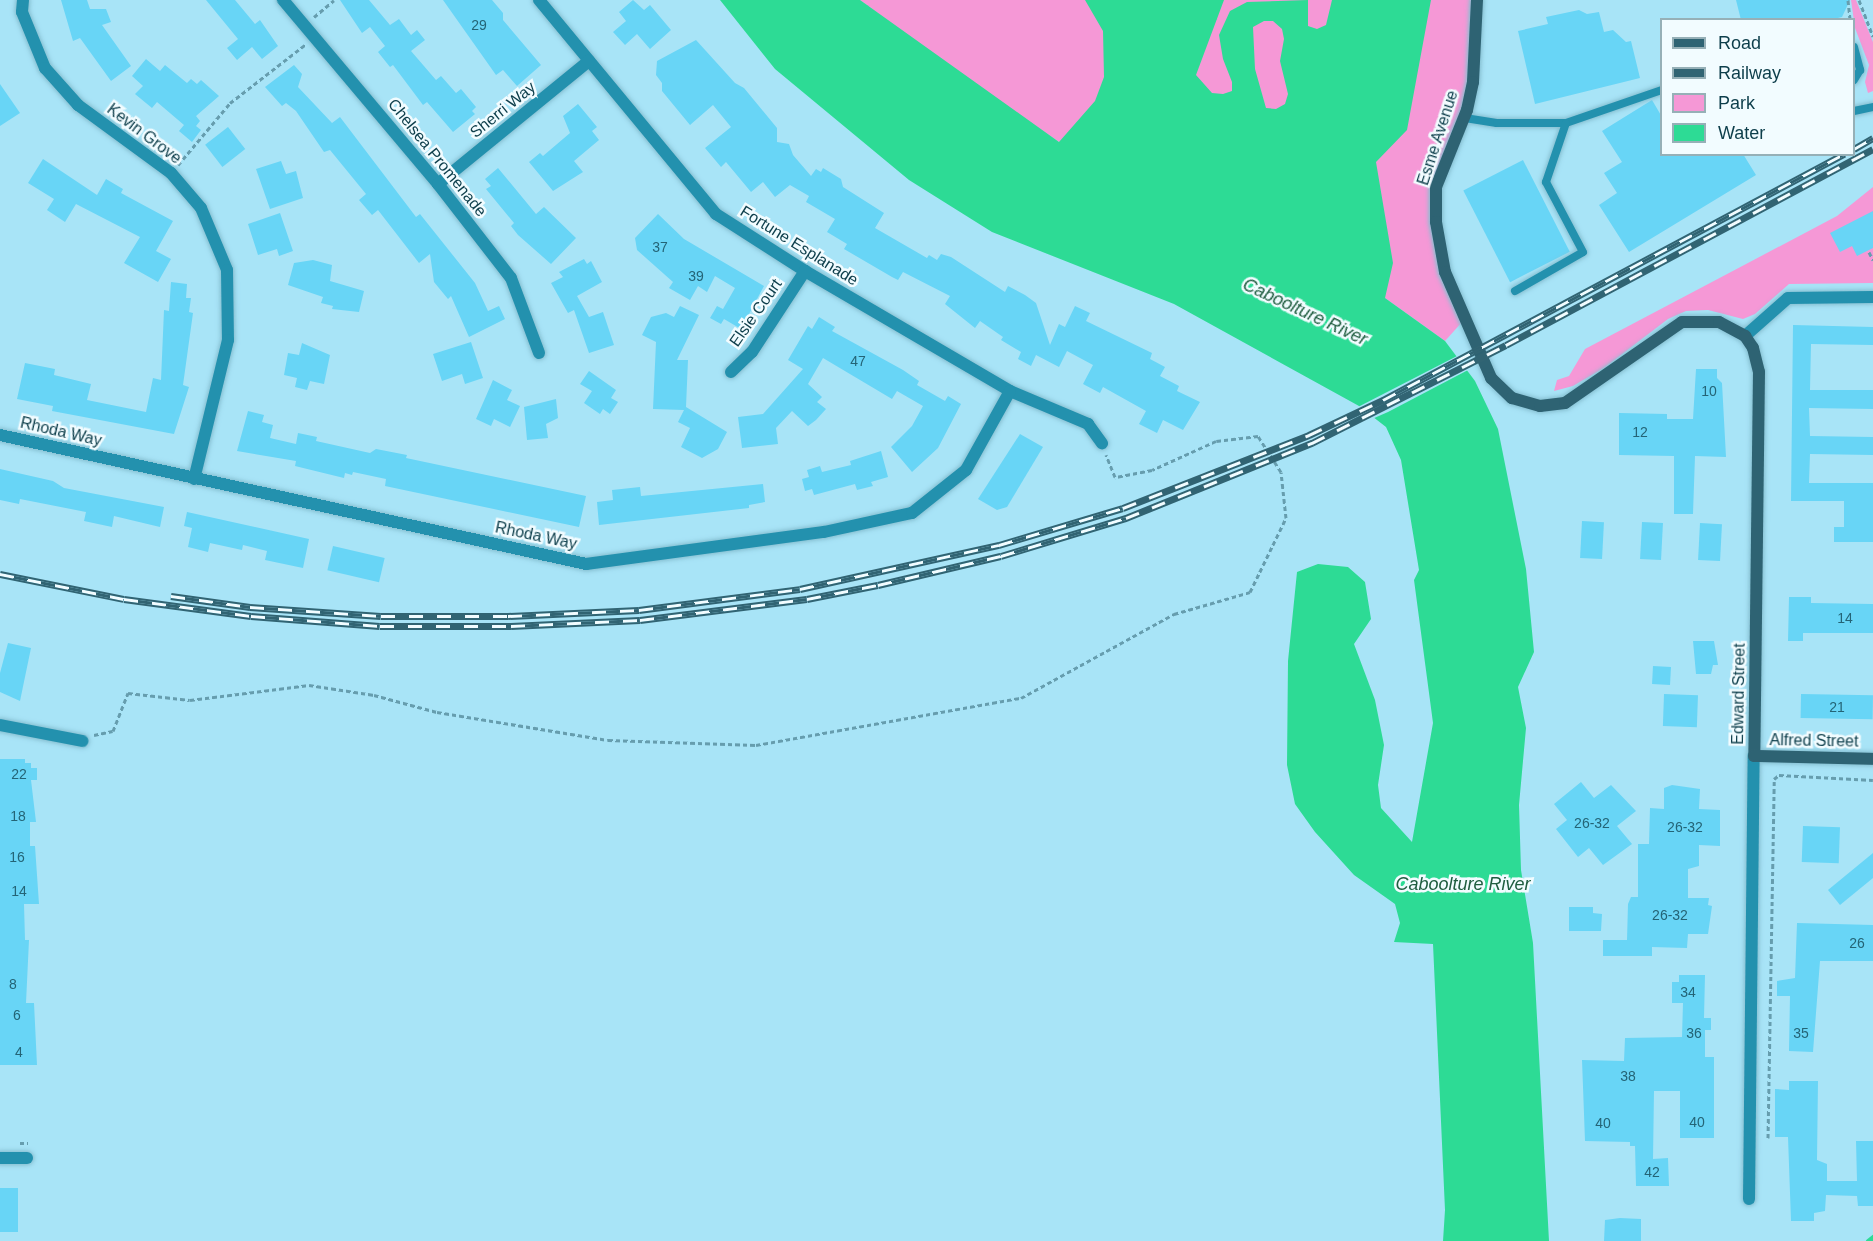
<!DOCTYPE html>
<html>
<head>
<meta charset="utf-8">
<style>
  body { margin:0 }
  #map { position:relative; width:1873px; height:1241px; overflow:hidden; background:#a8e4f7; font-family:Arial,sans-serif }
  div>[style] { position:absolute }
  .green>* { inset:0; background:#f598d6 }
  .water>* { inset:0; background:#2ddb95 }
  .pier>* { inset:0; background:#a8e4f7 }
  .stream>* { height:4.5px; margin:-2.25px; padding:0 2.25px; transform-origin:2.25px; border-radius:2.25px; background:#2ddb95 }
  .building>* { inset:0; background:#68d5f6; transform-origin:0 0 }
  .path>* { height:3px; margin-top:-1.5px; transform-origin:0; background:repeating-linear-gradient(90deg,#669dae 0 4.5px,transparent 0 7.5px) }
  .roads { filter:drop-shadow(0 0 2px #86bfd1) drop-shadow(0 0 2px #86bfd1) }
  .lane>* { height:8px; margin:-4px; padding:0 4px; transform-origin:4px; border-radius:4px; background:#2391ae }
  .street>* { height:12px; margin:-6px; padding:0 6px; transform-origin:6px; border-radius:6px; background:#2391ae }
  .secondary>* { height:12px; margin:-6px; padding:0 6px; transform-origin:6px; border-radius:6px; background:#2e6373 }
  .rail>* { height:7px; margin-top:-3.5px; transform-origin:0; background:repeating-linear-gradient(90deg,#f2fcff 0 14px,#316473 0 28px); box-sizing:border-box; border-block:2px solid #316473 }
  span { translate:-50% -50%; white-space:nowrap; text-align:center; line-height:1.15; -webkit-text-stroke:5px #f2fcff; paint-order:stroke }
  .number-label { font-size:14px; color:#246476 }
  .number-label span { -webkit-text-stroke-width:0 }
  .street-label { font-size:16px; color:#0d3e4b }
  .water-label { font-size:18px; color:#205e41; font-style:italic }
  .legend { position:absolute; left:1660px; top:18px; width:195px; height:138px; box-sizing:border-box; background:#f2fcff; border:2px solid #96b0b7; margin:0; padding:8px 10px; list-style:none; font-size:18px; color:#0d3e4b }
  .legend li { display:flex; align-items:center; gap:12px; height:30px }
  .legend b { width:30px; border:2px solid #96b0b7 }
</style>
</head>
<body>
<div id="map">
  <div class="green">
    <div style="clip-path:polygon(860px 0,1477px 0,1473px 82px,1436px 187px,1436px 222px,1463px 321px,1445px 341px,1385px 298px,1096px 167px,972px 83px)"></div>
    <div style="clip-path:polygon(1851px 0,1856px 0,1873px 42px,1873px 91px,1868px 93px,1865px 82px,1869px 65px,1855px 28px)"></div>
    <div style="clip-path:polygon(1873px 187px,1873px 283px,1789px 284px,1755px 314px,1743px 319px,1708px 310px,1686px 311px,1668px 319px,1604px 368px,1573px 386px,1554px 391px,1557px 380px,1569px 376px,1585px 349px,1837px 216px)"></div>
  </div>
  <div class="water">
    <div style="clip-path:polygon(evenodd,720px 0,860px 0,1059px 142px,1095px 101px,1104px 77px,1103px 31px,1085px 0,1224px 0,1196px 75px,1212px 93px,1223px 94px,1232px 91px,1232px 82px,1223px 59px,1219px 35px,1230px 11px,1247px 2px,1308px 0,1308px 26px,1317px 29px,1326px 25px,1332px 0,1431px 0,1407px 130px,1376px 162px,1393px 263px,1385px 298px,1445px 341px,1475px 381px,1498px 429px,1526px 569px,1534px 652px,1518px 687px,1526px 728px,1519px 805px,1521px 870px,1533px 943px,1549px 1241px,1443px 1241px,1445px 1210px,1433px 944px,1394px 942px,1400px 923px,1395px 904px,1354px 875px,1315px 832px,1295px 804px,1287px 765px,1288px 661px,1297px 572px,1318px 564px,1348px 567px,1365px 582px,1371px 619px,1354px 644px,1375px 700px,1384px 745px,1378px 785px,1381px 808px,1412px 842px,1433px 723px,1414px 580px,1419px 570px,1401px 460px,1386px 427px,1359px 406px,1174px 304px,992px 232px,909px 180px,775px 69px,720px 0,1264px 21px,1273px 21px,1282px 29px,1284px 39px,1280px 61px,1288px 94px,1285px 104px,1276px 109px,1266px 108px,1255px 69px,1253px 27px,1264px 21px)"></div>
  </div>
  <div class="pier">
    <div style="clip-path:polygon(1459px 355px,1470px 369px,1388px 412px,1372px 419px,1356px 408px)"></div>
  </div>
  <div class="stream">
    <div style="left:1868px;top:1241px;width:6px;rotate:-39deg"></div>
  </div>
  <div class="building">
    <div style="clip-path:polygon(61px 0,87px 0,90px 9px,106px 9px,111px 22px,102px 25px,131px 66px,111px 81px,80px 38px,73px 41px)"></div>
    <div style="clip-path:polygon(206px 0,235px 0,255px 24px,260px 20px,278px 46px,262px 59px,252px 47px,237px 60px,227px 48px,238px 39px)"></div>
    <div style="clip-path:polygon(340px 0,369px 0,390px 25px,399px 19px,411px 35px,417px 30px,425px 40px,411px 51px,436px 80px,441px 76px,456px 93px,461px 89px,476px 107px,472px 111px,475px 114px,453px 132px,427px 102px,423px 105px,393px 65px,390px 67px,378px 52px,385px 46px,370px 27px,362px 33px)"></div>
    <div style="clip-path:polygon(443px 0,492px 0,503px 13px,503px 20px,541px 65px,517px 86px,503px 70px,496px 75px)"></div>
    <div style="clip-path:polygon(633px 0,644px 10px,650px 5px,671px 30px,650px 49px,637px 34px,625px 45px,613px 32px,626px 21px,619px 12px)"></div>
    <div style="clip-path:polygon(1736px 0,1850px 0,1842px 17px,1830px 20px,1741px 20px)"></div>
    <div style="clip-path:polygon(1579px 10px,1587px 14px,1599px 12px,1604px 32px,1613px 30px,1626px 42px,1631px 41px,1640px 78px,1535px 104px,1518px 31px,1548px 24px,1546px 17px)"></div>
    <div style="clip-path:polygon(696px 40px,735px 83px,744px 88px,777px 128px,777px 142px,789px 144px,793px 155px,811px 176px,816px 169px,821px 172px,823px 168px,841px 179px,843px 187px,884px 213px,875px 228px,927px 258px,929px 255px,937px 260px,941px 254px,951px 257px,1005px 292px,1008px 286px,1025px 295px,1036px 303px,1050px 345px,1059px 324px,1065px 327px,1075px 306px,1090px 313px,1086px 321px,1152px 353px,1150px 359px,1165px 367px,1160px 376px,1179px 386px,1177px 391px,1200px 402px,1183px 430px,1163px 420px,1157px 433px,1139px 424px,1146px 411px,1103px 387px,1100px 393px,1083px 384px,1093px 365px,1067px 351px,1059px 367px,1036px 355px,1031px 366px,1018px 359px,1021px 352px,1001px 340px,1003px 337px,980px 321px,975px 328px,945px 304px,950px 296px,903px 272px,898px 280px,892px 277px,844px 249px,847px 244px,827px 232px,835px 219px,806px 202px,809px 196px,790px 185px,775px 197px,763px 182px,751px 192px,726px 162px,721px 167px,705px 148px,731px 127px,713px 105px,690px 125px,662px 91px,662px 83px,656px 75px,657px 61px)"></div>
    <div style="clip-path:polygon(146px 59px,160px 71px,165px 65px,187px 83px,191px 79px,197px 84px,201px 80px,219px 96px,196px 116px,200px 121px,196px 126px,201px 130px,192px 142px,179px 131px,184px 125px,157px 102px,152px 108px,135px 94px,143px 86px,132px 76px)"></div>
    <div style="clip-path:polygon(294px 65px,302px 74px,298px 87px,332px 123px,340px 117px,416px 217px,420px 214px,475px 283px,488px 311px,499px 306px,505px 319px,469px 337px,451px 296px,448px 299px,434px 282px,430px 254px,419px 263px,378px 210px,372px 215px,359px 200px,366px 194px,330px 150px,324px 152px,296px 111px,286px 103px,282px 106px,265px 87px)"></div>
    <div style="clip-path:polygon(0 84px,20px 113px,0 126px)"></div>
    <div style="clip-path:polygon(1652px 100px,1662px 117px,1662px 154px,1743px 154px,1756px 175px,1629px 252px,1599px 205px,1617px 193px,1604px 173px,1622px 162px,1602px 131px)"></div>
    <div style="clip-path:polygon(578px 104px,597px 127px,592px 131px,599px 140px,574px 161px,583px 172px,553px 191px,529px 162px,540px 153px,543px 156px,570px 133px,563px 116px)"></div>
    <div style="left:228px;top:127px;width:28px;height:29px;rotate:52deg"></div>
    <div style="clip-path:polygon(43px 159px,97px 195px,106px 179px,123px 189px,121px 193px,173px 221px,156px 251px,171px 259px,158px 282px,124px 263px,140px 237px,76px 204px,65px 222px,47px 210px,54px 199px,28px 183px)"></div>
    <div style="left:1523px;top:160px;width:103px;height:67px;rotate:63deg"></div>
    <div style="clip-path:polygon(281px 161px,286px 174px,296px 171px,303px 198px,270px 209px,256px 169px)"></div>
    <div style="clip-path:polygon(498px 168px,536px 214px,544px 207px,576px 238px,551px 264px,518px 235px,511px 226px,514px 223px,486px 189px,491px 186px,485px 179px)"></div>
    <div style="clip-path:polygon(1873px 211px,1873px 248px,1857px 256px,1852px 246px,1840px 252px,1830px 233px)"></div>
    <div style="clip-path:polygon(280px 213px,293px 251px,279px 256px,277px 249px,258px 255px,248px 224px)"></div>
    <div style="clip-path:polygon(658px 214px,684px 239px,764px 286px,741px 329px,724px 319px,721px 324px,710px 318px,717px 306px,723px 309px,735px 288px,715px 276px,707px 292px,698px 286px,690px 300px,669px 288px,673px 282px,637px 250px,635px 238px)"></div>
    <div style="clip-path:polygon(584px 259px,587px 264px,591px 261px,602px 282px,577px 296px,589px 317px,603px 312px,614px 345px,589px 353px,574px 310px,568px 313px,551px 283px,563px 277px,559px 272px)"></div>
    <div style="clip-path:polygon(313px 260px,332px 265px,330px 281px,364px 291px,359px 312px,332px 309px,333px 306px,321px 303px,323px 297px,288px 285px,294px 263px)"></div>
    <div style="clip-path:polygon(171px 282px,187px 284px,186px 298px,191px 298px,189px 312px,193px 313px,183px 385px,189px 387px,174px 434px,52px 411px,53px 406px,17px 399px,25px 363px,55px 369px,54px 375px,91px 384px,87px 400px,146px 412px,153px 378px,161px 380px,164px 310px,169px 311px)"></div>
    <div style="clip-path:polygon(680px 306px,699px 315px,677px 360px,688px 360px,686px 407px,727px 432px,718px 449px,702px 458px,681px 447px,690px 428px,678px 422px,684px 410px,653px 409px,656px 342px,642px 335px,651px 317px,666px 313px,674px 317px)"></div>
    <div style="clip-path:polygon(819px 317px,835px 327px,832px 331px,903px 370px,919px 381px,917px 385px,945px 401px,948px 396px,961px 404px,938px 448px,912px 472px,891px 447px,912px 426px,923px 406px,897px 391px,892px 399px,823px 358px,808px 384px,822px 397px,817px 402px,826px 409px,816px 420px,808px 426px,792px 411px,776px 428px,778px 444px,742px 448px,738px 417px,763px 414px,803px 369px,788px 360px,808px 326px,812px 329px)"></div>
    <div style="clip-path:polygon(1793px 325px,1873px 327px,1873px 345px,1811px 344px,1810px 390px,1873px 390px,1873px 409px,1809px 408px,1810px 436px,1873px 437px,1873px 455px,1810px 454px,1809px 483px,1873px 483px,1873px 542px,1834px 542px,1834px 527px,1844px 527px,1844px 501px,1791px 501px)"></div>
    <div style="clip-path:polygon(471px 342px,483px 378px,465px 384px,462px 374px,442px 381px,433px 354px)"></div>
    <div style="clip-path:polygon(302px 343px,330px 355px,324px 384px,310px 381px,307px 390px,295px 387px,297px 378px,284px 375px,288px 353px,299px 355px)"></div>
    <div style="clip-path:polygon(1696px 369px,1717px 369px,1717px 378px,1722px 383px,1726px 457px,1695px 456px,1693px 514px,1674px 514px,1674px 456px,1619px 455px,1619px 413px,1667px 414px,1667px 419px,1693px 419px)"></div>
    <div style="clip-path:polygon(589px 371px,616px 390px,611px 398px,618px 402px,610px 414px,603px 409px,600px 414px,584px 403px,592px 391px,580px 384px)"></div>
    <div style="clip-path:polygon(493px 380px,512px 390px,507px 400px,520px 406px,510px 427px,494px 419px,491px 426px,476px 419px)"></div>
    <div style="clip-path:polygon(556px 399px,558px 418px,546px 424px,548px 438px,527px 440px,524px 407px)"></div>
    <div style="clip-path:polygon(248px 411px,264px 415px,262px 422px,273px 425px,270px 438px,296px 444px,298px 433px,317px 437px,316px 441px,370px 453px,376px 449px,407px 455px,406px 458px,586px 496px,579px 527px,385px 486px,386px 479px,353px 472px,352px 475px,345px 473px,344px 478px,295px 466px,296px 461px,237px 451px)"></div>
    <div style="clip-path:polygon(1020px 434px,1043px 447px,1007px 507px,997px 510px,978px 499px)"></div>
    <div style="clip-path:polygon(881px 451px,888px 477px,871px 482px,873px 486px,857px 490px,855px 484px,814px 495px,812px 489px,805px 491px,802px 479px,809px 477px,807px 470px,820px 466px,822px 472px,851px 465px,850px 461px)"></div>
    <div style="clip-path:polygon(0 469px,53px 481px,64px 488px,164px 507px,160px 527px,114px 516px,112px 527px,84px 521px,86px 512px,20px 499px,19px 504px,0 500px)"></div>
    <div style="clip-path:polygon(763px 484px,765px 502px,749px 505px,749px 508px,599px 525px,597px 502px,613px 500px,612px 490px,640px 487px,641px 496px)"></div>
    <div style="clip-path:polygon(187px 512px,309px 539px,303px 568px,265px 560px,267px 551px,243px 545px,242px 550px,210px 543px,208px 552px,188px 547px,192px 528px,184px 526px)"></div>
    <div style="left:1582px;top:521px;width:22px;height:37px;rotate:3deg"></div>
    <div style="left:1642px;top:522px;width:21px;height:37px;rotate:3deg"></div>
    <div style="left:1700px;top:523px;width:22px;height:37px;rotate:3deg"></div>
    <div style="left:333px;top:546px;width:53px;height:25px;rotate:13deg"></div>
    <div style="clip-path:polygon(1789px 597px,1811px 597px,1811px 603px,1873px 604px,1873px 633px,1803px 633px,1803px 641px,1788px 641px)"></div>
    <div style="clip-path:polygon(1693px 641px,1714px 641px,1718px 665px,1713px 665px,1711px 674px,1696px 674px)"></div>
    <div style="clip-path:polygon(8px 643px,31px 648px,20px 701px,0 692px,0 673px)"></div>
    <div style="left:1653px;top:666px;width:18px;height:18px;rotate:3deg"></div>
    <div style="left:1664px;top:694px;width:34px;height:32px;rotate:2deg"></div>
    <div style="left:1801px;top:694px;width:72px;height:24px;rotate:1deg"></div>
    <div style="clip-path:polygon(0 759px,25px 759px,25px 763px,31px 763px,31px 768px,37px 768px,37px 780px,31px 780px,36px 822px,30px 822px,30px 846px,35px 846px,39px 904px,24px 904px,25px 940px,29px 940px,26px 1003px,34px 1003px,37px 1065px,0 1065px)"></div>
    <div style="clip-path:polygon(1581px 782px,1594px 798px,1611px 785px,1636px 811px,1617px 826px,1632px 844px,1603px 865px,1589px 848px,1578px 857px,1556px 829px,1567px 820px,1554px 804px)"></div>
    <div style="clip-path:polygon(1672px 785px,1700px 789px,1699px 809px,1720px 810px,1720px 846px,1699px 845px,1699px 866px,1688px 869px,1688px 898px,1709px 898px,1708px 905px,1712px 906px,1708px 934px,1688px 934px,1687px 948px,1652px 947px,1652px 956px,1603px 956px,1603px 940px,1627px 940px,1628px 904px,1631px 897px,1638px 897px,1638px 844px,1649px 844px,1650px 808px,1664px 809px,1664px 788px)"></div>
    <div style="left:1803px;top:826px;width:37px;height:36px;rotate:2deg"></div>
    <div style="clip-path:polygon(1873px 853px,1873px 878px,1840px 905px,1828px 890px)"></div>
    <div style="clip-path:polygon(1569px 907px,1593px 907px,1593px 913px,1602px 914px,1601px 931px,1569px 931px)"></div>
    <div style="clip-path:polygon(1797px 923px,1873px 925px,1873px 961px,1820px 961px,1813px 1052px,1789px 1051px,1790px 996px,1777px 996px,1777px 981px,1795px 978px)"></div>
    <div style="clip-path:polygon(1679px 975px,1705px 975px,1704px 1018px,1711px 1018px,1711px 1030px,1705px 1030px,1705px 1057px,1714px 1057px,1714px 1138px,1680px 1138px,1680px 1091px,1654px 1091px,1653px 1159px,1668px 1158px,1669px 1186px,1636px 1186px,1635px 1146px,1630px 1146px,1630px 1142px,1585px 1141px,1582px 1060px,1624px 1061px,1625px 1038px,1682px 1037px,1683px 1003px,1672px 1003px,1672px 982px,1679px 982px)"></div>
    <div style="clip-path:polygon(1789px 1081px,1818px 1081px,1817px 1160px,1827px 1164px,1827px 1181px,1857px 1181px,1856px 1141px,1873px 1141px,1873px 1206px,1858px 1206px,1857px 1196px,1826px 1195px,1825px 1211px,1814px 1213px,1814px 1221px,1791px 1221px,1788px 1137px,1775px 1137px,1775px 1089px,1789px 1090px)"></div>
    <div style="left:0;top:1188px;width:18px;height:44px"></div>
    <div style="clip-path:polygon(1620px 1218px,1641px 1219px,1641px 1241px,1604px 1241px,1605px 1220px)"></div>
  </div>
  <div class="path">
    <div style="left:1848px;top:0;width:20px;rotate:84deg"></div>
    <div style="left:1859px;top:0;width:39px;rotate:69deg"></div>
    <div style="left:314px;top:17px;width:26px;rotate:-40deg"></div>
    <div style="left:178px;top:165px;width:81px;rotate:-50deg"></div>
    <div style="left:230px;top:103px;width:96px;rotate:-37.8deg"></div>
    <div style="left:1869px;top:252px;width:9px;rotate:63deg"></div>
    <div style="left:94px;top:735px;width:19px;rotate:-12deg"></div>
    <div style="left:113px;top:731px;width:41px;rotate:-68.5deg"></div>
    <div style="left:128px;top:693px;width:62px;rotate:6.4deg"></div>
    <div style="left:190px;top:700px;width:120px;rotate:-7.2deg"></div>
    <div style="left:309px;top:685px;width:66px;rotate:8.7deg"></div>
    <div style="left:374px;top:695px;width:65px;rotate:15.1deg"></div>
    <div style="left:437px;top:712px;width:173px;rotate:9.3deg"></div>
    <div style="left:608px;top:740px;width:148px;rotate:1.9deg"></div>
    <div style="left:756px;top:745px;width:269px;rotate:-10.1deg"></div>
    <div style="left:1021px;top:698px;width:175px;rotate:-28.8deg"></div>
    <div style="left:1174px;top:614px;width:79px;rotate:-16.1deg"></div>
    <div style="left:1250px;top:592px;width:82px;rotate:-64.1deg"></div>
    <div style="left:1286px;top:518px;width:46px;rotate:-96.2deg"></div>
    <div style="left:1281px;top:472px;width:43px;rotate:-122.6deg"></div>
    <div style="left:1258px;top:436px;width:42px;rotate:173.2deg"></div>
    <div style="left:1216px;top:441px;width:70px;rotate:155.6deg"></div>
    <div style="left:1152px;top:470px;width:38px;rotate:169deg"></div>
    <div style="left:1115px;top:477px;width:24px;rotate:-112deg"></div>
    <div style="left:1768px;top:1138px;width:359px;rotate:-89deg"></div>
    <div style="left:1774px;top:779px;width:6px;rotate:-39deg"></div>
    <div style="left:1779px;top:775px;width:94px;rotate:3deg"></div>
    <div style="left:20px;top:1143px;width:8px"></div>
  </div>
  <div class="roads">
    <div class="lane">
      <div style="left:1854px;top:47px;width:24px;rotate:75deg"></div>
      <div style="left:1860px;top:70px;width:12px;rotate:121deg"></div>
      <div style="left:1854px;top:111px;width:19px;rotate:-12deg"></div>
      <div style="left:1465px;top:118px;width:32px;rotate:9deg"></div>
      <div style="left:1497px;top:123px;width:69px"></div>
      <div style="left:1566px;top:123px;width:102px;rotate:-19deg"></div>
      <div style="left:1515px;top:291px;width:78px;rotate:-29.8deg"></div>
      <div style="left:1583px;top:252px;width:79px;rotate:-117.9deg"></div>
      <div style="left:1546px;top:182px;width:62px;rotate:-71.3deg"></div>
    </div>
    <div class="street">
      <div style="left:23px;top:0;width:12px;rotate:95deg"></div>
      <div style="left:22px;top:12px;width:61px;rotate:67.7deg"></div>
      <div style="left:45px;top:68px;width:50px;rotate:48.3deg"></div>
      <div style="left:78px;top:105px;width:115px;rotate:36.2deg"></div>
      <div style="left:171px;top:173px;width:46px;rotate:49.4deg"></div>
      <div style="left:201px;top:208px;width:67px;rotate:67.2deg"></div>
      <div style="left:227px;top:270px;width:70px;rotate:89.2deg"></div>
      <div style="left:228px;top:340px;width:143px;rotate:103.7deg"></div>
      <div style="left:283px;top:0;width:241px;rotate:49.9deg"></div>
      <div style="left:438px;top:184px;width:119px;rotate:52.2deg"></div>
      <div style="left:511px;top:278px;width:80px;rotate:69.5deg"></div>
      <div style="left:539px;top:0;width:278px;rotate:50.4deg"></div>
      <div style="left:716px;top:214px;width:106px;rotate:32.6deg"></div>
      <div style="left:805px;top:271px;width:238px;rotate:30.3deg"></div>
      <div style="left:1010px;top:391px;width:85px;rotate:22.9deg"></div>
      <div style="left:1088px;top:424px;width:24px;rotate:54deg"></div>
      <div style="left:438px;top:184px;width:195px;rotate:-39.2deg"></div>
      <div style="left:1745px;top:336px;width:57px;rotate:-41.5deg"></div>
      <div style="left:1788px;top:298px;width:85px;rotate:-0.7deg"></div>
      <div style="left:731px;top:372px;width:29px;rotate:-44deg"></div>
      <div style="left:752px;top:352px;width:97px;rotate:-56.8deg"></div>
      <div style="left:0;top:435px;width:600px;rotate:12.41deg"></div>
      <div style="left:586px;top:564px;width:240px;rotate:-7.7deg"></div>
      <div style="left:824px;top:532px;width:90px;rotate:-12.2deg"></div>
      <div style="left:912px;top:513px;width:69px;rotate:-38.5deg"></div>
      <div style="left:966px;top:470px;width:90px;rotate:-60.9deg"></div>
      <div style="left:0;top:725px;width:84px;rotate:11deg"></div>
      <div style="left:0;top:1158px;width:27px"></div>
      <div style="left:1749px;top:1199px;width:443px;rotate:-89.4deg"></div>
    </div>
    <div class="secondary">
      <div style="left:1477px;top:0;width:82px;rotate:92.8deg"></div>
      <div style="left:1473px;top:82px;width:29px;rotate:102deg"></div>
      <div style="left:1467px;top:110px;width:83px;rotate:111.9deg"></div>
      <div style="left:1436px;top:187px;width:35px;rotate:90deg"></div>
      <div style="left:1436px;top:222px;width:51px;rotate:79.8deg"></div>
      <div style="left:1445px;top:272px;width:116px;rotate:66.5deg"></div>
      <div style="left:1491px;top:378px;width:29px;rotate:44deg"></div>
      <div style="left:1512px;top:398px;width:29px;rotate:16deg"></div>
      <div style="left:1540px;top:406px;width:25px;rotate:-7deg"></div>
      <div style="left:1565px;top:403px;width:142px;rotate:-34.7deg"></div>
      <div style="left:1682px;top:322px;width:37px"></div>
      <div style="left:1719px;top:322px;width:30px;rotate:28deg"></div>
      <div style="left:1745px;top:336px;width:14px;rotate:56deg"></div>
      <div style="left:1753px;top:348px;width:25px;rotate:76deg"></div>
      <div style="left:1759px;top:372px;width:384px;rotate:90.7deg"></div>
      <div style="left:1754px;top:756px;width:119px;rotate:1.4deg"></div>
    </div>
  </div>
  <div class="rail">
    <div style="left:1854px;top:149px;width:22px;rotate:-30deg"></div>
    <div style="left:0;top:574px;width:126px;rotate:11.4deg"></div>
    <div style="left:124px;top:599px;width:128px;rotate:7.6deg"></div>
    <div style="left:251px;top:616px;width:129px;rotate:4.4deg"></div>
    <div style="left:380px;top:626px;width:131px"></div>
    <div style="left:511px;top:626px;width:129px;rotate:-2.7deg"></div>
    <div style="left:640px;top:620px;width:168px;rotate:-7.2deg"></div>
    <div style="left:807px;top:599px;width:72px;rotate:-11.2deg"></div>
    <div style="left:878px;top:585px;width:126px;rotate:-13.3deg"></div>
    <div style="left:1001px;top:556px;width:131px;rotate:-16.9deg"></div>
    <div style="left:1126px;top:518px;width:201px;rotate:-22deg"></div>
    <div style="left:1312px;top:443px;width:217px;rotate:-26.8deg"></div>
    <div style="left:1506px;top:345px;width:416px;rotate:-28.1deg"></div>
    <div style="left:171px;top:596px;width:80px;rotate:7.9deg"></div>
    <div style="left:250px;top:607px;width:131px;rotate:3.9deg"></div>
    <div style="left:381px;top:616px;width:127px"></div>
    <div style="left:508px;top:616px;width:131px;rotate:-2.6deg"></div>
    <div style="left:639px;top:610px;width:162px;rotate:-7.4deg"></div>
    <div style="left:800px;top:589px;width:204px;rotate:-12.5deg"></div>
    <div style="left:999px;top:545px;width:129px;rotate:-16.6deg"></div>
    <div style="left:1123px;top:508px;width:200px;rotate:-21.4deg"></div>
    <div style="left:1309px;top:435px;width:82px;rotate:-25.3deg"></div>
    <div style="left:1383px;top:400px;width:523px;rotate:-28.09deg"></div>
  </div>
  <div class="number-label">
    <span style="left:479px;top:25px">29</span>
    <span style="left:660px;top:247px">37</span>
    <span style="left:696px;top:276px">39</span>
    <span style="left:858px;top:361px">47</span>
    <span style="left:1709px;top:391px">10</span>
    <span style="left:1640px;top:432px">12</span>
    <span style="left:1845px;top:618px">14</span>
    <span style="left:1837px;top:707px">21</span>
    <span style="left:19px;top:774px">22</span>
    <span style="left:18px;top:816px">18</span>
    <span style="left:1592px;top:823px">26-32</span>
    <span style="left:1685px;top:827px">26-32</span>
    <span style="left:17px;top:857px">16</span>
    <span style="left:19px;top:891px">14</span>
    <span style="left:1670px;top:915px">26-32</span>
    <span style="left:1857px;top:943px">26</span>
    <span style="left:13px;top:984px">8</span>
    <span style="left:1688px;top:992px">34</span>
    <span style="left:17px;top:1015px">6</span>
    <span style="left:1694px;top:1033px">36</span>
    <span style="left:1801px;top:1033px">35</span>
    <span style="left:19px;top:1052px">4</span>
    <span style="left:1628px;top:1076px">38</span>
    <span style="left:1697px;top:1122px">40</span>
    <span style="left:1603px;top:1123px">40</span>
    <span style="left:1652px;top:1172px">42</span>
  </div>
  <div class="street-label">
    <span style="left:503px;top:110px;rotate:-39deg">Sherri Way</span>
    <span style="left:144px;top:134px;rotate:37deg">Kevin Grove</span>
    <span style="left:1438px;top:138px;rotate:-72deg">Esme Avenue</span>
    <span style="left:437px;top:158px;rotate:51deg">Chelsea Promenade</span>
    <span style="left:799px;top:246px;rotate:32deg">Fortune Esplanade</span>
    <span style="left:756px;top:313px;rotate:-55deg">Elsie Court</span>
    <span style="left:61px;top:432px;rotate:13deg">Rhoda Way</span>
    <span style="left:536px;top:536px;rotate:12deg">Rhoda Way</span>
    <span style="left:1739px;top:694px;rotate:-89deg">Edward Street</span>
    <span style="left:1814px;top:741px;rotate:1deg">Alfred Street</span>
  </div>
  <div class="water-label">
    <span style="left:1305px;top:312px;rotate:25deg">Caboolture River</span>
    <span style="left:1463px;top:884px">Caboolture River</span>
  </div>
  <ul class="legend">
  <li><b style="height:8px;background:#2e6373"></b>Road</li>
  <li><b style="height:8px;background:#316473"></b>Railway</li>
  <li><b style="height:16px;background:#f598d6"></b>Park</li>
  <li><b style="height:16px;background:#2ddb95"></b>Water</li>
  </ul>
</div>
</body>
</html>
